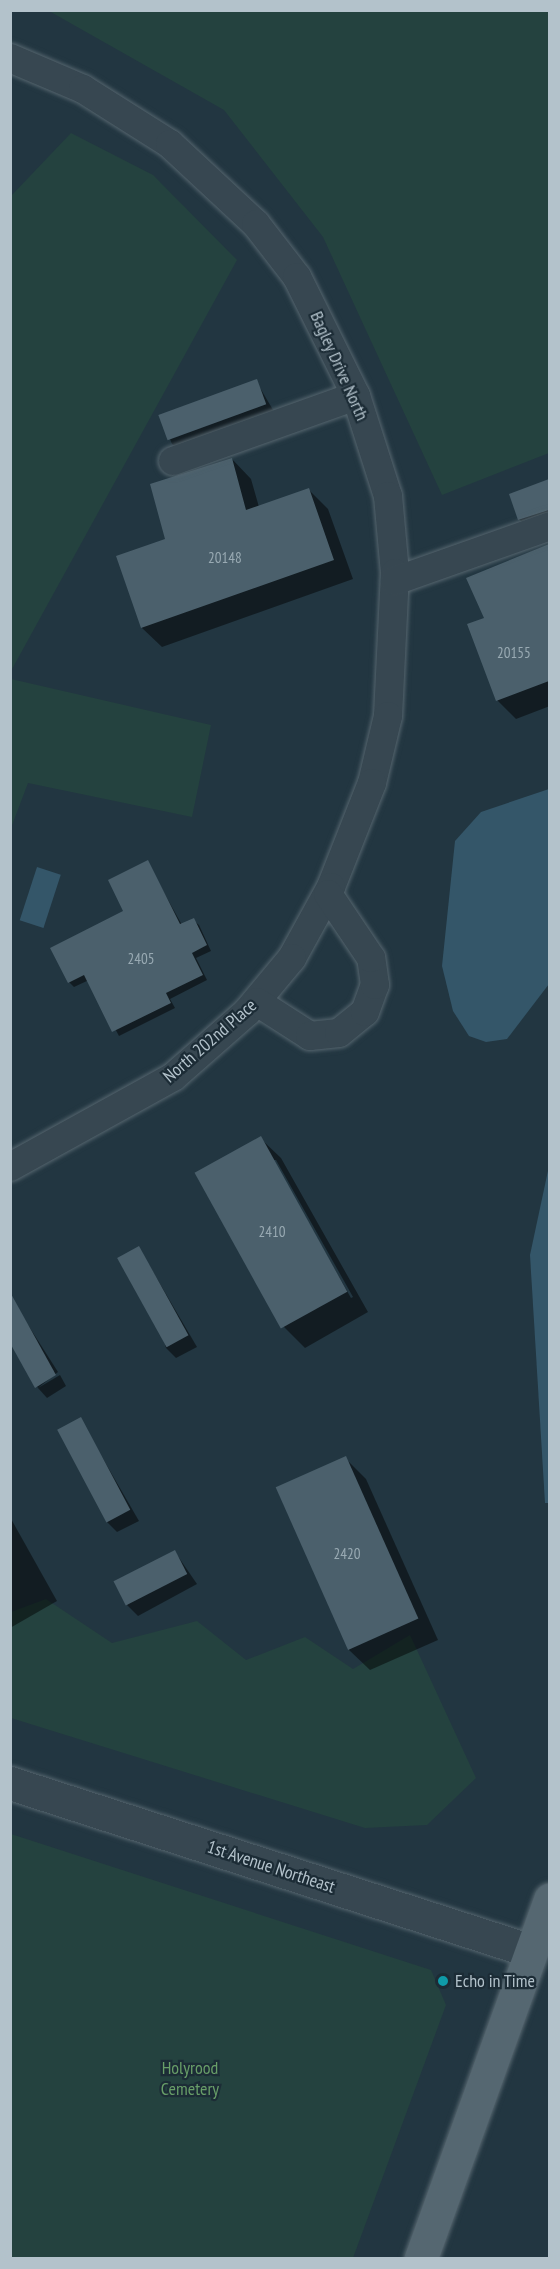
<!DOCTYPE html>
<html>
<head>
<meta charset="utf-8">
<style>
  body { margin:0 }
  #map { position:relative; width:560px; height:2269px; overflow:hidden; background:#223641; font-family:"PT Sans Narrow",sans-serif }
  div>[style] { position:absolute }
  .green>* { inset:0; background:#24423f }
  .water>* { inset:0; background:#345669; transform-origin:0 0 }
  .shadow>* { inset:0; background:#0007 }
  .building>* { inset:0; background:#4b606c; transform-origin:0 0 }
  .roads { filter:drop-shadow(0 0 2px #55656e) drop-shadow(0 0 2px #55656e) }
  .minor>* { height:28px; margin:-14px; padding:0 14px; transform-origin:14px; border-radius:14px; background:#374751 }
  .tertiary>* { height:33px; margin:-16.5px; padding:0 16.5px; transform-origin:16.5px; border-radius:16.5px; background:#374751 }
  .primary>* { height:33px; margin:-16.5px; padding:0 16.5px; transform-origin:16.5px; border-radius:16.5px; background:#556771 }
  .dots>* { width:16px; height:16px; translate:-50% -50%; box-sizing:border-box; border:3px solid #1c2c36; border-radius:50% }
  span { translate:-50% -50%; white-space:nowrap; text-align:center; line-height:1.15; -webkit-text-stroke:4.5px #1c2c36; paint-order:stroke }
  .number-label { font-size:15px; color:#99aab3 }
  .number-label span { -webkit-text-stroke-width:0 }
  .street-label { font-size:18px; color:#b3c2cb }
  .poi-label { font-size:18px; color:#b3c2cb }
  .left { translate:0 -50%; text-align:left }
  .park-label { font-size:18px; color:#689e68 }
  .frame { position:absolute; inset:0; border:12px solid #b3c2cb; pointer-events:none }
</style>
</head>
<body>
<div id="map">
  <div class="green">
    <div style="clip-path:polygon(49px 11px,549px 11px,549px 453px,442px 495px,323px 237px,224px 110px)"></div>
    <div style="clip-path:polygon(71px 133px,153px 175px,237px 260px,11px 671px,11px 196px)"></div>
    <div style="clip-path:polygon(11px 679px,211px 725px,192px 817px,28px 783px,11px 828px)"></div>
    <div style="clip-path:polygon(46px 1599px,112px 1643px,197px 1621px,246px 1660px,305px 1637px,353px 1669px,410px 1635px,476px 1778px,427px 1825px,365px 1828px,11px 1718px,11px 1612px)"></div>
    <div style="clip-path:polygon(11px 1834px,431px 1970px,446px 2005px,353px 2258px,11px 2258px)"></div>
  </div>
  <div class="water">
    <div style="clip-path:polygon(549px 789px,549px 984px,507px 1039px,486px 1042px,469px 1036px,453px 1011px,442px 966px,455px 841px,481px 812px)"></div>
    <div style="left:37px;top:867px;width:25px;height:56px;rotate:18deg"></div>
    <div style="clip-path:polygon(549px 1166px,550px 1503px,545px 1503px,530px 1255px)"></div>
  </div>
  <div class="shadow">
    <div style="clip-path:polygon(256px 381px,276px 415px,182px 454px,172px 444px,162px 419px)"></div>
    <div style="clip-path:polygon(232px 459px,251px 479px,259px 507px,309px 490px,328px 509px,353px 579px,162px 647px,142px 628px,117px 557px,167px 540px)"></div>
    <div style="clip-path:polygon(550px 481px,550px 533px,537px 538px,519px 519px,511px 495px)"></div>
    <div style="clip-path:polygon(550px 544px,550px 706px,516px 719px,498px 701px,469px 625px,486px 618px,468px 579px)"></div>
    <div style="clip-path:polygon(147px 862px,182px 925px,193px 920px,199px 925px,211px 951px,196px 958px,207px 980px,170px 999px,175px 1008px,119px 1036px,89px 980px,74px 987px,69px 982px,125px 912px)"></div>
    <div style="clip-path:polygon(evenodd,260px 1138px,281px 1158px,368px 1312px,305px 1348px,284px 1327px,260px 1138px,273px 1160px,276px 1160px,353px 1297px,351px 1298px,273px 1160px)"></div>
    <div style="clip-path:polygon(139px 1248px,197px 1347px,176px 1358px,166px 1348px)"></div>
    <div style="clip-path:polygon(21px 1314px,58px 1372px,38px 1388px,10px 1340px)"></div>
    <div style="clip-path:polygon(60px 1375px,66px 1386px,47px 1398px,38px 1388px)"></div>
    <div style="clip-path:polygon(80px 1419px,139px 1521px,117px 1532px,107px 1522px)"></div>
    <div style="clip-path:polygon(345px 1458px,366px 1479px,438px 1640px,370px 1670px,349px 1650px)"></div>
    <div style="clip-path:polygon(10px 1517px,57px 1601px,10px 1628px)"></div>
    <div style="clip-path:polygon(175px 1552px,197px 1584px,138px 1616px,127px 1605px)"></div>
  </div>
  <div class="building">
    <div style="left:257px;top:379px;width:27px;height:105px;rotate:70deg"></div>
    <div style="clip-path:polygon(232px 458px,246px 510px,309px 488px,334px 560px,141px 628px,116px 556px,165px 539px,150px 484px)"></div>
    <div style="clip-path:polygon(549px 479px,549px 510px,518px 520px,509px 494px)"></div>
    <div style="clip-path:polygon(549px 544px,549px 681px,496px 701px,467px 624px,484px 618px,466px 578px)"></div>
    <div style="clip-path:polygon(148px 860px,180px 924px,194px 918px,207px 945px,192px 953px,203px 975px,166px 993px,171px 1003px,112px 1032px,84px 975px,68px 983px,50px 948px,123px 911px,108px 880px)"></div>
    <div style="left:261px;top:1136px;width:178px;height:76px;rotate:61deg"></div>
    <div style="left:139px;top:1246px;width:102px;height:25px;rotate:61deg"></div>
    <div style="clip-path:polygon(10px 1292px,56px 1375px,35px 1388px,10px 1343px)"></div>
    <div style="left:81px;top:1417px;width:105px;height:27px;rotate:62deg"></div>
    <div style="left:346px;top:1456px;width:178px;height:77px;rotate:66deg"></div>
    <div style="left:175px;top:1550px;width:27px;height:69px;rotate:63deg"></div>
  </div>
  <div class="roads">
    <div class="minor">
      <div style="left:10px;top:58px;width:79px;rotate:23deg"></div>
      <div style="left:83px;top:89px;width:103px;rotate:32.3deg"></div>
      <div style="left:170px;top:144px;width:117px;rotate:42.9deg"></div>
      <div style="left:256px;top:224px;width:67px;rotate:52.3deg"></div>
      <div style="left:297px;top:277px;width:133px;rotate:63.6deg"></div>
      <div style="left:356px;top:396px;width:105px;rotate:72.3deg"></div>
      <div style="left:388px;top:496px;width:77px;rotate:84.8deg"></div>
      <div style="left:395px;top:573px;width:143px;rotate:92.8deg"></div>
      <div style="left:388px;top:716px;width:69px;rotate:103.4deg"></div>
      <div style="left:372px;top:783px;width:112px;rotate:111.5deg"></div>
      <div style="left:331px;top:887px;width:81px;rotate:118.8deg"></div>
      <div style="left:292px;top:958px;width:70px;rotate:129.8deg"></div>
      <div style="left:247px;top:1012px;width:98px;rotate:138.7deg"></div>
      <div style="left:173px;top:1077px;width:186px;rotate:151.1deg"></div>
      <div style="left:173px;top:461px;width:194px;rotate:-19.6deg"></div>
      <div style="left:395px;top:581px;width:164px;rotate:-19.5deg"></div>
      <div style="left:257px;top:1002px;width:63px;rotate:32.7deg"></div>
      <div style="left:310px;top:1036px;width:29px;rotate:-6deg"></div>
      <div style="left:339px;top:1033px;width:33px;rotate:-39deg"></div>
      <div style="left:365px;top:1012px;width:29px;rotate:-70deg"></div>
      <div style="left:375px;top:985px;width:27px;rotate:-98deg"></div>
      <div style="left:371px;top:958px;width:77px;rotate:-123.9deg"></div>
    </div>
    <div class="tertiary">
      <div style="left:10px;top:1783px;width:547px;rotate:17.87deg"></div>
    </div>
    <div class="primary">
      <div style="left:421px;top:2258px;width:381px;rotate:-70.2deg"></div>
    </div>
  </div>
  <div class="dots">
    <div style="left:443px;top:1981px;background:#0f9aa8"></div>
  </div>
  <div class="number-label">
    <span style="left:225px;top:558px">20148</span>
    <span style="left:514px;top:653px">20155</span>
    <span style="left:141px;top:959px">2405</span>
    <span style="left:272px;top:1232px">2410</span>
    <span style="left:347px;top:1554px">2420</span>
  </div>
  <div class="street-label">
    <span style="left:339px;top:366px;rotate:66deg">Bagley Drive North</span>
    <span style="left:210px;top:1041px;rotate:-41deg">North 202nd Place</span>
    <span style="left:271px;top:1867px;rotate:18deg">1st Avenue Northeast</span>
  </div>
  <div class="poi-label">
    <span class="left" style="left:455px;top:1981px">Echo in Time</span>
  </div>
  <div class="park-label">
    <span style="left:190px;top:2079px">Holyrood<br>Cemetery</span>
  </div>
  <div class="frame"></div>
</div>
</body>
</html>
